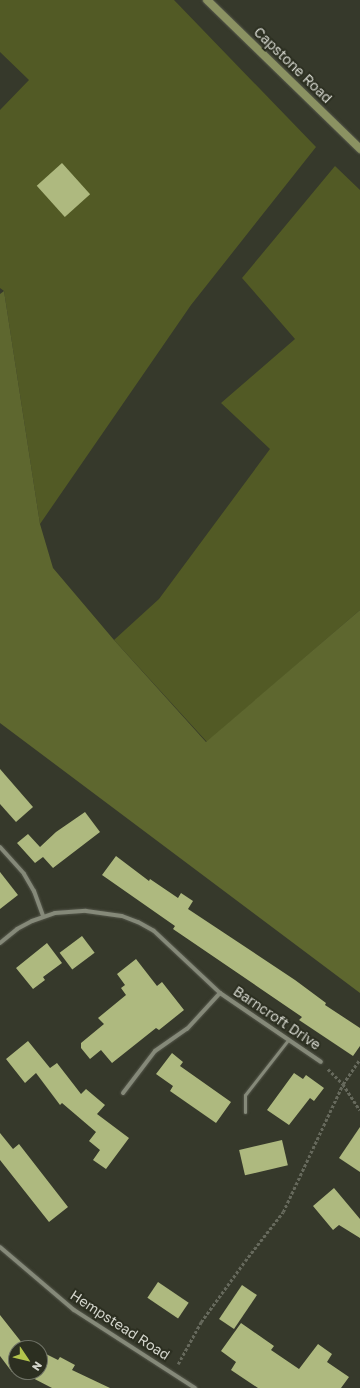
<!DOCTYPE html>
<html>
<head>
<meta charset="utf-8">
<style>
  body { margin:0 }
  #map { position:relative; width:360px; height:1388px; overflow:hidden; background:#36392b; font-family:"Golos Text",sans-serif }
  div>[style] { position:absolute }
  .green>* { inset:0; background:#525a25 }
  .forest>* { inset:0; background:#5e672f }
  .building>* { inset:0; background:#aeb97f; transform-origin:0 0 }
  .path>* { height:2.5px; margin-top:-1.25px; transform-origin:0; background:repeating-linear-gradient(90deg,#66695c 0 3px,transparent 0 5px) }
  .roads { filter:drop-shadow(0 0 1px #54564a) drop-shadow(0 0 1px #54564a) }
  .lane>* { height:3px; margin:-1.5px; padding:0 1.5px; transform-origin:1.5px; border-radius:1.5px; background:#858979 }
  .street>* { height:4px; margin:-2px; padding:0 2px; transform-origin:2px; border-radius:2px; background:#858979 }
  .secondary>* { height:8px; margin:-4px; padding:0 4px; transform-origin:4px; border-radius:4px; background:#8b9262 }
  span { translate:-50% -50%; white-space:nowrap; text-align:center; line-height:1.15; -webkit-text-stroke:4px #2c2f21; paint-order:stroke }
  .street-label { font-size:14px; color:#d2d4cb }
  .north { position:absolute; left:8px; top:1340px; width:40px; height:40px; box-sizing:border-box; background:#2c2f21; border:1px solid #6e7165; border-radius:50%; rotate:125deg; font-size:11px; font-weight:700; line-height:16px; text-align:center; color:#d2d4cb }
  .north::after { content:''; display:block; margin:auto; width:14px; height:18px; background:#b2c34c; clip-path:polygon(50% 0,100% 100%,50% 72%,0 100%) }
</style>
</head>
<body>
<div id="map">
  <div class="green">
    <div style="clip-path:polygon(0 0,174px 0,316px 147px,191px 305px,40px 524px,4px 291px,0 288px,0 110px,29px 80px,0 52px)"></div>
    <div style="clip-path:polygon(335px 166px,360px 190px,360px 610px,207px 742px,114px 640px,159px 599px,270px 449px,221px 403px,295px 339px,242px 278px)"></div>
  </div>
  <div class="forest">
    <div style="clip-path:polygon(4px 291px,40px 524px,53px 568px,114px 640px,206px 742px,360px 610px,360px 993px,0 723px,0 294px)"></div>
  </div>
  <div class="building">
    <div style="left:62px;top:163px;width:42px;height:34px;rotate:48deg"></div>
    <div style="clip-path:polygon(0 769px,33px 807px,16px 822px,0 804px)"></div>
    <div style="clip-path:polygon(85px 812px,100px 832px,53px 868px,43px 857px,35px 863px,17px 843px,28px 834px,40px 847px,56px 832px)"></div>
    <div style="clip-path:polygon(116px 856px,149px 881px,150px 879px,178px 898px,181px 893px,193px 901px,188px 909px,295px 980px,326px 1003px,325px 1005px,360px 1028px,360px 1046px,353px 1056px,299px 1020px,302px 1017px,173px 929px,175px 926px,102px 875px)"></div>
    <div style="clip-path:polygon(0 872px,18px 895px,0 909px)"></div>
    <div style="left:82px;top:936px;width:21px;height:28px;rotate:53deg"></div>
    <div style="clip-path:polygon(47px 943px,62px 963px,43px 977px,45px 980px,33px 989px,16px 968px)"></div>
    <div style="clip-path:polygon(136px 959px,157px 986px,162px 982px,184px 1010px,159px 1030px,156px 1028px,112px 1063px,101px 1050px,90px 1059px,81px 1048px,81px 1043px,104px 1024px,98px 1018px,126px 995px,121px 988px,125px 985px,117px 974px)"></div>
    <div style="clip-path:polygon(28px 1041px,50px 1068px,57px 1063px,81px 1094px,86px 1089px,105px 1105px,97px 1114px,129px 1138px,106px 1169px,93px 1160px,100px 1150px,89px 1141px,96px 1132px,62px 1103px,60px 1105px,36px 1073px,25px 1083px,6px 1059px)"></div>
    <div style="clip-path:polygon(172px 1053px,183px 1062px,180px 1066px,231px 1102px,216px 1123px,170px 1091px,173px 1086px,156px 1074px)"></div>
    <div style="clip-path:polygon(294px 1073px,303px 1079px,306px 1075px,324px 1088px,314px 1101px,310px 1098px,289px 1125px,267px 1110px)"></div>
    <div style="clip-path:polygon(360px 1127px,360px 1172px,339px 1158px)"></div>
    <div style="clip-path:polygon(0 1133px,13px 1149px,19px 1144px,68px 1207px,49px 1222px,0 1160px)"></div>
    <div style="left:282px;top:1140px;width:26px;height:44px;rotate:77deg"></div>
    <div style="clip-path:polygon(334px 1188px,360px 1219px,360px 1238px,339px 1225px,333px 1230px,313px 1206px)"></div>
    <div style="left:158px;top:1282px;width:37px;height:19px;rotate:34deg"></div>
    <div style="left:242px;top:1285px;width:18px;height:41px;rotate:34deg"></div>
    <div style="clip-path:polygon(0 1315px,26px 1348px,16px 1348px,16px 1370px,12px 1372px,0 1356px)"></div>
    <div style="clip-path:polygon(241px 1323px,274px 1346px,271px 1350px,299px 1369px,318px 1344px,332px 1354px,327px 1362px,349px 1377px,341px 1388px,258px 1388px,231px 1370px,236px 1362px,221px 1351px)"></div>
    <div style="clip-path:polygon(42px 1352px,58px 1360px,60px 1357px,75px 1365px,72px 1370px,110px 1388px,52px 1388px,21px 1372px,40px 1372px,40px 1355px)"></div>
  </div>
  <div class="path">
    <div style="left:328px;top:1069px;width:21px;rotate:45deg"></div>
    <div style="left:343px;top:1084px;width:31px;rotate:57deg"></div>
    <div style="left:178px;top:1364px;width:48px;rotate:-61.3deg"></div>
    <div style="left:201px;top:1322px;width:75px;rotate:-54.2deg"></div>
    <div style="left:245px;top:1261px;width:62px;rotate:-52.2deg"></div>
    <div style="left:283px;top:1212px;width:141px;rotate:-64.9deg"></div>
    <div style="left:343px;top:1084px;width:30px;rotate:-56deg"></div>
  </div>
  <div class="roads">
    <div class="lane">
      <div style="left:245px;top:1112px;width:17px;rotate:-90deg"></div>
      <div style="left:245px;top:1095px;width:70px;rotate:-52deg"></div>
    </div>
    <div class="street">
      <div style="left:0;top:847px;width:36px;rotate:48deg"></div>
      <div style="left:24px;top:874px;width:20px;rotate:60deg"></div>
      <div style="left:34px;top:891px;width:27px;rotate:70deg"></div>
      <div style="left:0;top:943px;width:22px;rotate:-39deg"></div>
      <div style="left:17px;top:929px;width:17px;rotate:-28deg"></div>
      <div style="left:32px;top:921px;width:24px;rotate:-19deg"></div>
      <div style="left:55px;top:913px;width:31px;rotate:-4deg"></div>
      <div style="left:86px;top:911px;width:36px;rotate:8deg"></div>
      <div style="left:122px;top:916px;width:17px;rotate:21deg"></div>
      <div style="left:138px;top:922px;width:18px;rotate:29deg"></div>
      <div style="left:154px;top:931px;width:91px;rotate:43.2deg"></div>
      <div style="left:220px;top:993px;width:122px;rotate:34.3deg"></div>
      <div style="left:123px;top:1093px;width:53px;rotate:-52.7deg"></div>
      <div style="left:155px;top:1051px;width:39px;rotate:-35deg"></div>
      <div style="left:187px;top:1029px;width:49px;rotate:-47.5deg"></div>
      <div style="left:0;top:1247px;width:97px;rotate:40.4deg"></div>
      <div style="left:74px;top:1310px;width:144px;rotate:32.8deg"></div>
    </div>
    <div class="secondary">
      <div style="left:207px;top:0;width:214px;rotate:44.2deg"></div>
    </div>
  </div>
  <div class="street-label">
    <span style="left:293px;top:65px;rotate:44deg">Capstone Road</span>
    <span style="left:277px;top:1018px;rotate:34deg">Barncroft Drive</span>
    <span style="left:120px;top:1325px;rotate:33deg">Hempstead Road</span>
  </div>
  <div class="north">N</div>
</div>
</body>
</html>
